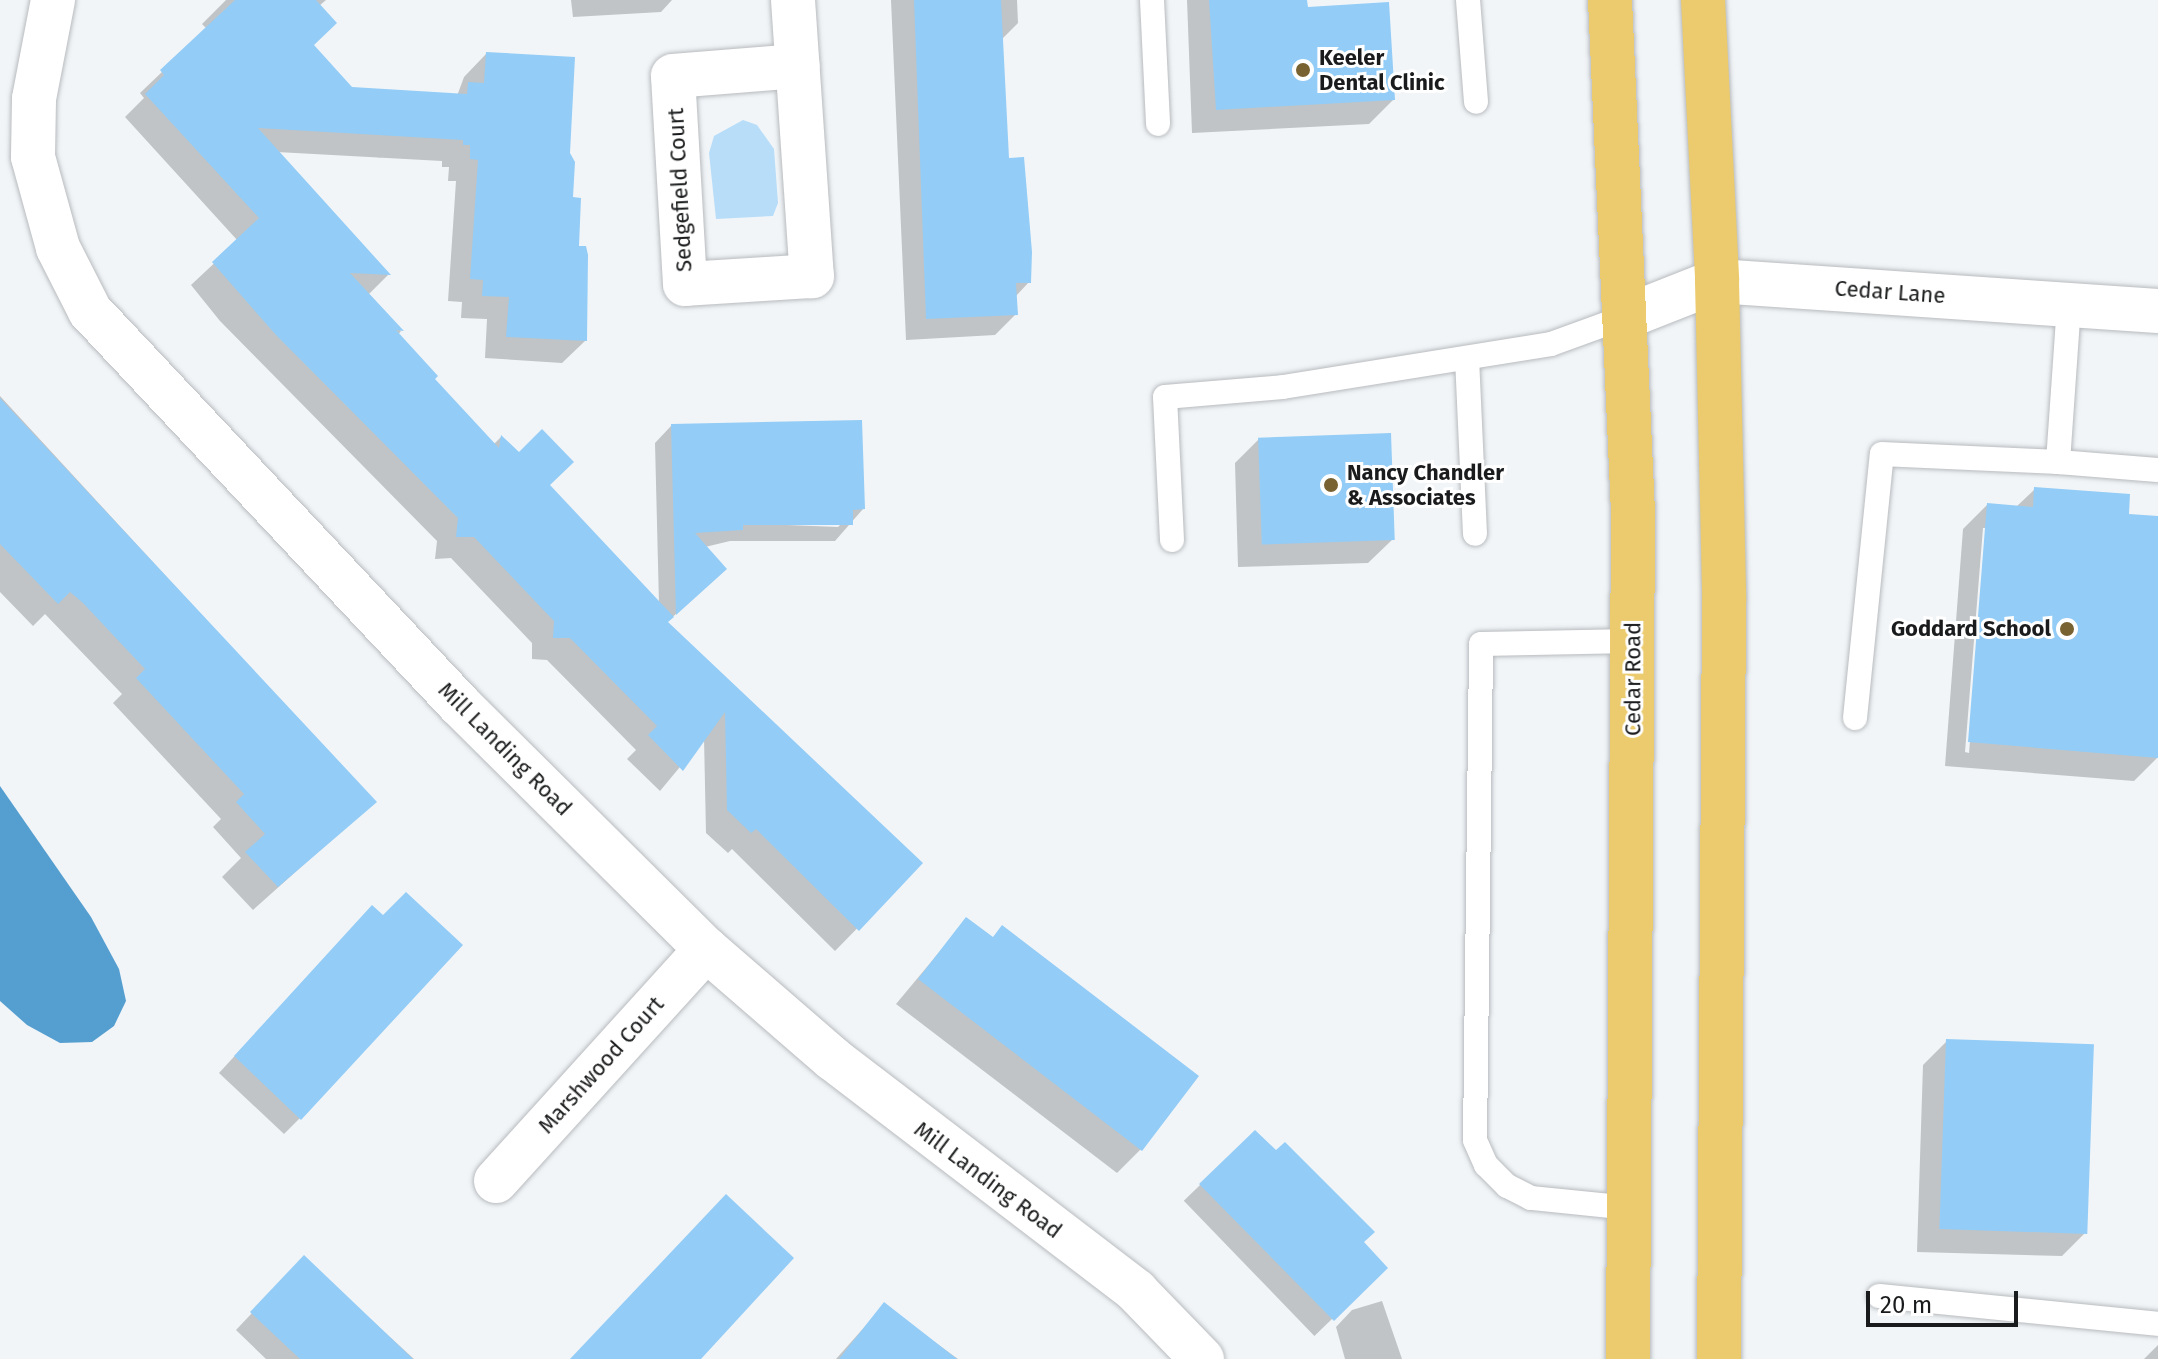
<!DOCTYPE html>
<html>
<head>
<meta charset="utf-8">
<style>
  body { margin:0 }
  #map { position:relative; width:2158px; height:1359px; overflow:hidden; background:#f1f5f8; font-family:"Fira Sans",sans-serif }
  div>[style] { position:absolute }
  .green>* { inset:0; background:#b7ddf9 }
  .water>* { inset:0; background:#559ed0 }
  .shadow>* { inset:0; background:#0003; transform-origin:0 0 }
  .building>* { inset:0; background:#93ccf6; transform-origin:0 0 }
  .roads { filter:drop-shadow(0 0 2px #b8bbbe) drop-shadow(0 0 2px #b8bbbe) }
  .lane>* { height:24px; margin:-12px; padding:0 12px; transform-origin:12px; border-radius:12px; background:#fff }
  .street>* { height:44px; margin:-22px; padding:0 22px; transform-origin:22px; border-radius:22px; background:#fff }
  .primary>* { height:44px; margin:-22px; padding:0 22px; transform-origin:22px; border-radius:22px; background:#ebcb6d }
  .dots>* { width:22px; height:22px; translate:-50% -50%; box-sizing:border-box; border:4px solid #fff; border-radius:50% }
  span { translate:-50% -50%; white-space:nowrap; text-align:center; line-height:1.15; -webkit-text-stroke:6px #fff; paint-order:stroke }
  .poi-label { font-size:22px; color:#1a1b1c; font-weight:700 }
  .left { translate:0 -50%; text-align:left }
  .right { translate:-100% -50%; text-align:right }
  .street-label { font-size:22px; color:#1a1b1c }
  .scale { position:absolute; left:1866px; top:1291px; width:152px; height:36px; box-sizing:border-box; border:4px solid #1a1b1c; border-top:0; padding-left:10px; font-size:24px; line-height:28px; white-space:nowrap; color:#1a1b1c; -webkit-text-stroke:6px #fff; paint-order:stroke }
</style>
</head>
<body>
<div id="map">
  <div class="green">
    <div style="clip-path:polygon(743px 120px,757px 125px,774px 149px,778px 203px,773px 216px,716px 219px,709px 153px,714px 136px)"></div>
  </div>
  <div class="water">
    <div style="clip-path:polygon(0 786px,91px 917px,119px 969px,126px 1001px,114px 1026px,92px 1042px,60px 1043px,27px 1025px,0 1001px)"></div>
  </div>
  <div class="shadow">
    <div style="clip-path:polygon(evenodd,226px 0,326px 0,319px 6px,312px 45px,351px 89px,457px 96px,464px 77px,486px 54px,568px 154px,585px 341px,562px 363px,485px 358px,487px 319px,461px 318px,462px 302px,448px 301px,456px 181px,448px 181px,449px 167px,442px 167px,442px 161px,277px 152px,388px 275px,368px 295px,401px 331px,398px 335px,432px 379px,493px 445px,501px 437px,659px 604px,655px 443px,671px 426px,863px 509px,835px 541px,730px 541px,705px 547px,708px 585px,666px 623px,920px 864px,835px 951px,732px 849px,728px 853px,706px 833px,704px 738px,660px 791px,627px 759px,636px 750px,547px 660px,532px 659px,532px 643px,451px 558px,435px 559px,437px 541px,220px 321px,191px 285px,238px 241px,125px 117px,144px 98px,140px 93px,207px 29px,202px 24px,226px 0,733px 523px,842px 523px,838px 527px,733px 523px)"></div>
    <div style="clip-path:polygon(571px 0,672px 0,661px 12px,573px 17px)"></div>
    <div style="clip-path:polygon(891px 0,1017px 0,1018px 23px,1003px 38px,1000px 60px,1007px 161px,1029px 282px,1015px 297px,1016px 314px,995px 335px,906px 340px)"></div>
    <div style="clip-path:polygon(1187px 0,1305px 0,1306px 9px,1393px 100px,1369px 124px,1192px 133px)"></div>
    <div style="clip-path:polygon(0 396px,374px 802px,253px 910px,222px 877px,241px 858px,213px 827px,221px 819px,113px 703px,122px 694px,45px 614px,33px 626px,0 592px)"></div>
    <div style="clip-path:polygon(1259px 439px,1393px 539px,1368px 563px,1238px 567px,1235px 463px)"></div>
    <div style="clip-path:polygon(evenodd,2035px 489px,2127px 516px,2158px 518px,2158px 757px,2134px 781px,1945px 766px,1963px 529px,1987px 505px,2016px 507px,2035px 489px,1983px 528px,1987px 528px,1969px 753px,1965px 752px,1983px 528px)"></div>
    <div style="clip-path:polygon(966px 920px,1141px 1149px,1117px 1173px,896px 1004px)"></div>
    <div style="clip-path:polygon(356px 924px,300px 1118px,284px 1134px,219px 1073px)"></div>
    <div style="clip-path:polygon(1947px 1041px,2086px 1232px,2062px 1256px,1917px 1252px,1923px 1065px)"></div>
    <div style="left:1255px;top:1132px;width:188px;height:99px;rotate:46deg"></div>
    <div style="clip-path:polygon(304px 1258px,414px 1359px,266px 1359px,236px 1330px)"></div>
    <div style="clip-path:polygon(1382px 1301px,1402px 1359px,1345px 1359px,1336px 1327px,1352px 1310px)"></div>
    <div style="clip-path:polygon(884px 1305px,958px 1359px,836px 1359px)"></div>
    <div style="clip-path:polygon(2158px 1345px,2158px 1359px,2144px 1359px)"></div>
  </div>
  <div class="building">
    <div style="clip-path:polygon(235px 0,316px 0,337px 23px,314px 45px,352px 87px,467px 94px,468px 82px,484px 83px,486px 52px,575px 57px,570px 153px,575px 162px,573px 197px,581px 198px,579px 246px,586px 246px,588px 255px,587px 341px,506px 337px,509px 297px,482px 296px,483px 280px,470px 279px,478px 160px,470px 159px,470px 145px,463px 145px,463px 140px,258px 128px,391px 275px,350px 273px,404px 331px,396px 330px,438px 376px,435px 379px,499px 448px,501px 435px,519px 452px,542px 429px,574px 462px,550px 485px,674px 617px,668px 622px,923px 863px,859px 931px,756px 829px,751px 833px,727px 810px,725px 712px,683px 771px,648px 735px,657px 726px,570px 638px,553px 638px,554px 621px,474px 537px,456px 537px,458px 518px,276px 335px,212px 262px,259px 218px,145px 94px,164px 75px,160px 70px)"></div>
    <div style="clip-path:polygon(914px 0,1001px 0,1009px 158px,1024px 157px,1032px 252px,1031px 283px,1016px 283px,1018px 315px,926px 319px)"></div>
    <div style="clip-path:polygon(1209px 0,1307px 0,1308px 7px,1389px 2px,1395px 100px,1216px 110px)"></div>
    <div style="clip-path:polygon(0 398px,377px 802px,278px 887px,245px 852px,265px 834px,236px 802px,244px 794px,136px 678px,145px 669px,83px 603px,70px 592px,58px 604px,0 544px)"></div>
    <div style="clip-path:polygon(862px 420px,865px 509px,853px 510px,853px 525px,743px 525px,743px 530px,695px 533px,727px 569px,676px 615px,671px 424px)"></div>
    <div style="left:1391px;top:433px;width:107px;height:133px;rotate:88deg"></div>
    <div style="clip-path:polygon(2034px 487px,2130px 494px,2129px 514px,2158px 516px,2158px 758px,1968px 742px,1987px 503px,2033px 507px)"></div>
    <div style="clip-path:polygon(406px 892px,463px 945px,301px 1120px,234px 1056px,372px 905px,383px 915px)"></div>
    <div style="clip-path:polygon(966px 917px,993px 937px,1002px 925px,1199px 1076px,1142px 1151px,918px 979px)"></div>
    <div style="left:1946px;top:1039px;width:148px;height:190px;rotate:2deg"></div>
    <div style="clip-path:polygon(1255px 1130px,1276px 1150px,1285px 1142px,1375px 1232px,1364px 1242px,1388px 1268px,1334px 1321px,1199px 1184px)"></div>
    <div style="clip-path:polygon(726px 1194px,794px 1258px,701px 1359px,570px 1359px)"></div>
    <div style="clip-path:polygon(304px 1255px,413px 1359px,300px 1359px,250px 1312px)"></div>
    <div style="clip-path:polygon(884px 1302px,957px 1359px,839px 1359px)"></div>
  </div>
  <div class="roads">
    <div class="lane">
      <div style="left:1152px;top:0;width:124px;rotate:87.2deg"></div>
      <div style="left:1468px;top:0;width:102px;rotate:85.5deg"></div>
      <div style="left:1467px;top:358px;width:176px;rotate:87.4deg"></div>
      <div style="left:2058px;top:462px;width:100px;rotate:4.6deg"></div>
      <div style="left:1172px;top:540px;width:143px;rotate:-92.8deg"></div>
      <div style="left:1165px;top:397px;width:118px;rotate:-4.8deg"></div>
      <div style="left:1283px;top:387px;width:271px;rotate:-9.1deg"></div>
      <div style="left:1551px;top:344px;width:82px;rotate:-20deg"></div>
      <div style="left:1855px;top:718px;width:265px;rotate:-84.2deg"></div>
      <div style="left:1882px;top:454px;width:176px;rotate:2.6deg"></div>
      <div style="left:2058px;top:462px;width:158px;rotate:-86deg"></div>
      <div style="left:1630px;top:1208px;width:100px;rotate:-174.2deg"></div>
      <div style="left:1531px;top:1198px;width:27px;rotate:-153deg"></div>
      <div style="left:1507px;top:1186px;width:30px;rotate:-135deg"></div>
      <div style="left:1486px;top:1165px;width:27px;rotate:-114deg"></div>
      <div style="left:1475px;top:1140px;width:496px;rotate:-89.3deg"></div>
      <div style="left:1481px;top:644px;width:152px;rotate:-1.1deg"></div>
      <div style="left:1879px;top:1296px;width:280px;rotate:5.7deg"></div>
    </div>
    <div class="street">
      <div style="left:53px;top:0;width:101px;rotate:100.9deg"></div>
      <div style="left:34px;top:99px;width:58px;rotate:91deg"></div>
      <div style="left:33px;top:157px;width:94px;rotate:74.6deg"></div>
      <div style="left:58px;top:248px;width:71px;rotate:63.1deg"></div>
      <div style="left:90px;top:311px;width:539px;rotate:46.8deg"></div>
      <div style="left:459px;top:704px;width:348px;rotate:44.8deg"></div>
      <div style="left:706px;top:949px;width:168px;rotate:40.9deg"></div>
      <div style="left:833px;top:1059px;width:382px;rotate:37.4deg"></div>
      <div style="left:1136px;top:1291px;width:95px;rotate:45.9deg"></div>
      <div style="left:793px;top:0;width:277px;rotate:86.1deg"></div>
      <div style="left:812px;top:276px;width:127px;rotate:176.4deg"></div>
      <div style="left:685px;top:284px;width:208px;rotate:-93.3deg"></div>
      <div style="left:673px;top:76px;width:125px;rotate:-4.6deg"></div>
      <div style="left:1628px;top:316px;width:96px;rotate:-21.5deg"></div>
      <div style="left:1717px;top:281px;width:442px;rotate:3.9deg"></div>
      <div style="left:496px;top:1181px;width:313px;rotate:-47.8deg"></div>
    </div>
    <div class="primary">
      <div style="left:1610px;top:0;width:513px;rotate:87.43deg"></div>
      <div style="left:1633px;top:512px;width:847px;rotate:90.34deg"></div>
      <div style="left:1703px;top:0;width:281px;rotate:87.1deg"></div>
      <div style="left:1717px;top:281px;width:320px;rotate:88.7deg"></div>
      <div style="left:1724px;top:601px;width:758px;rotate:90.38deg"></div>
    </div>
  </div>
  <div class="dots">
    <div style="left:1303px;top:70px;background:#786231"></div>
    <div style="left:1331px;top:485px;background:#786231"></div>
    <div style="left:2067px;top:629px;background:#786231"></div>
  </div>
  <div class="poi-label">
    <span class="left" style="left:1319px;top:70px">Keeler<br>Dental Clinic</span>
    <span class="left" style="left:1347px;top:485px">Nancy Chandler<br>&amp; Associates</span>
    <span class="right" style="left:2051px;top:629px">Goddard School</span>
  </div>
  <div class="street-label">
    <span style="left:680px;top:190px;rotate:-93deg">Sedgefield Court</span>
    <span style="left:1890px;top:292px;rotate:4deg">Cedar Lane</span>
    <span style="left:1633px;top:679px;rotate:-90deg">Cedar Road</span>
    <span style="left:505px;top:749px;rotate:45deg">Mill Landing Road</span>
    <span style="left:601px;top:1065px;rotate:-48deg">Marshwood Court</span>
    <span style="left:988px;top:1180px;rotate:37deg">Mill Landing Road</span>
  </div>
  <div class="scale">20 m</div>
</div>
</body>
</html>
